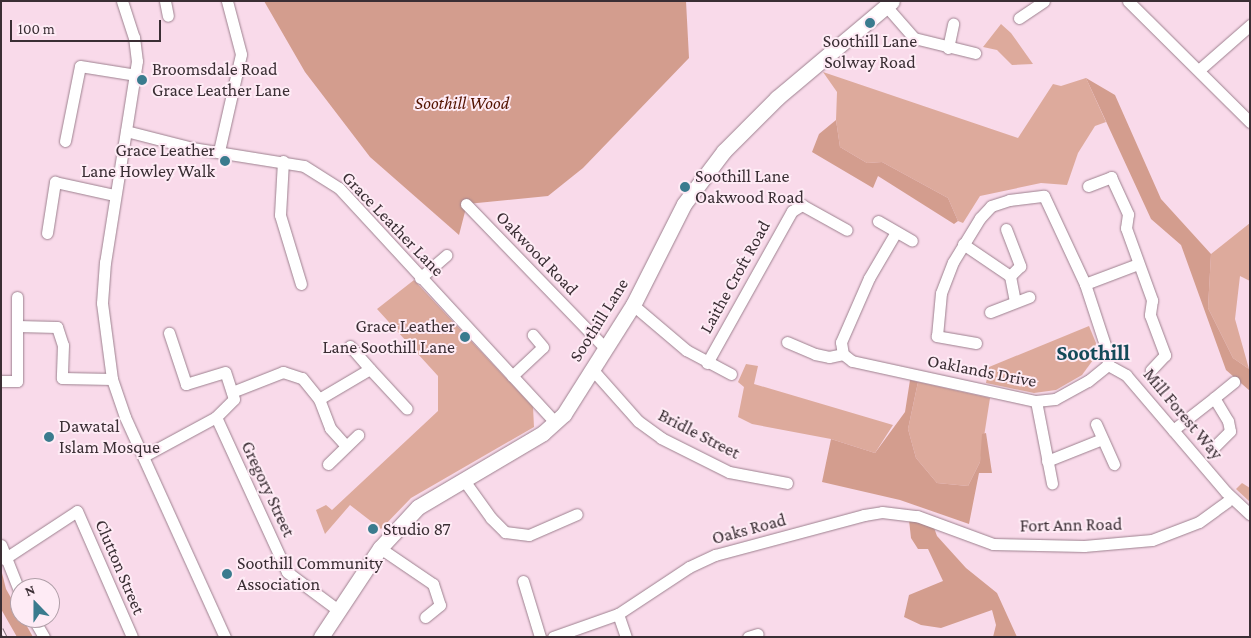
<!DOCTYPE html>
<html>
<head>
<meta charset="utf-8">
<style>
  body { margin:0 }
  #map { position:relative; width:1251px; height:638px; overflow:hidden; background:#f9daea; font-family:"Crimson Pro",serif }
  div>[style] { position:absolute }
  .green>* { inset:0; background:#ddaa9c }
  .forest>* { inset:0; background:#d39d8e }
  .roads { filter:drop-shadow(0 0 1px #9d818f) drop-shadow(0 0 1px #9d818f) }
  .street>* { height:11px; margin:-5.5px; padding:0 5.5px; transform-origin:5.5px; border-radius:5.5px; background:#fff }
  .secondary>* { height:15px; margin:-7.5px; padding:0 7.5px; transform-origin:7.5px; border-radius:7.5px; background:#fff }
  .rail>* { height:5px; margin-top:-2.5px; transform-origin:0; background:repeating-linear-gradient(90deg,#feebf5 0 9px,#7f6c76 0 18px); box-sizing:border-box; border-block:1px solid #7f6c76 }
  .dots>* { width:14px; height:14px; translate:-50% -50%; box-sizing:border-box; border:2px solid #feebf5; border-radius:50% }
  span { translate:-50% -50%; white-space:nowrap; text-align:center; line-height:1.15; -webkit-text-stroke:4px #feebf5; paint-order:stroke }
  .poi-label { font-size:18px; color:#3a2e34 }
  .left { translate:0 -50%; text-align:left }
  .right { translate:-100% -50%; text-align:right }
  .park-label { font-size:18px; color:#531301; font-style:italic }
  .street-label { font-size:18px; color:#3a2e34 }
  .district-label { font-size:22px; color:#144a59; font-weight:700 }
  .frame { position:absolute; inset:0; border:2px solid #3a2e34; pointer-events:none }
  .north { position:absolute; left:10px; top:578px; width:50px; height:50px; box-sizing:border-box; background:#feebf5; border:1px solid #b09fa8; border-radius:50%; rotate:338deg; font-size:14px; font-weight:700; line-height:20px; text-align:center; color:#3a2e34 }
  .north::after { content:''; display:block; margin:auto; width:18px; height:22px; background:#3a7b8e; clip-path:polygon(50% 0,100% 100%,50% 72%,0 100%) }
  .scale { position:absolute; left:10px; top:20px; width:151px; height:22px; box-sizing:border-box; border:2px solid #3a2e34; border-top:0; padding-left:6px; font-size:15px; line-height:18px; white-space:nowrap; color:#3a2e34; -webkit-text-stroke:4px #feebf5; paint-order:stroke }
</style>
</head>
<body>
<div id="map">
  <div class="green">
    <div style="clip-path:polygon(1001px 24px,1011px 33px,1033px 64px,1012px 65px,997px 50px,983px 47px)"></div>
    <div style="clip-path:polygon(823px 72px,1018px 138px,1053px 84px,1061px 86px,1086px 78px,1106px 122px,1095px 126px,1078px 153px,1067px 185px,1041px 183px,980px 196px,963px 223px,958px 221px,948px 198px,882px 162px,867px 163px,840px 147px,836px 120px,837px 92px)"></div>
    <div style="clip-path:polygon(1250px 223px,1250px 281px,1240px 276px,1235px 319px,1249px 369px,1233px 358px,1208px 308px,1211px 254px)"></div>
    <div style="clip-path:polygon(414px 280px,533px 407px,534px 427px,411px 498px,381px 529px,350px 505px,325px 534px,316px 510px,326px 505px,332px 510px,438px 411px,438px 376px,377px 309px)"></div>
    <div style="clip-path:polygon(1089px 326px,1096px 343px,1093px 360px,1082px 375px,1056px 390px,1034px 393px,986px 383px,989px 367px)"></div>
    <div style="clip-path:polygon(746px 364px,758px 366px,754px 384px,893px 425px,875px 453px,831px 439px,752px 424px,738px 417px,744px 387px,738px 382px)"></div>
    <div style="clip-path:polygon(918px 382px,990px 398px,980px 462px,968px 486px,937px 483px,916px 458px,908px 429px)"></div>
    <div style="clip-path:polygon(1242px 483px,1250px 488px,1250px 502px,1236px 489px)"></div>
  </div>
  <div class="forest">
    <div style="clip-path:polygon(264px 1px,686px 1px,689px 58px,583px 168px,548px 196px,467px 204px,459px 235px,370px 157px,305px 72px)"></div>
    <div style="clip-path:polygon(1086px 78px,1115px 95px,1161px 199px,1211px 254px,1208px 308px,1233px 358px,1249px 369px,1250px 391px,1226px 370px,1181px 245px,1151px 219px)"></div>
    <div style="clip-path:polygon(836px 120px,840px 147px,867px 163px,882px 162px,948px 198px,958px 221px,954px 224px,878px 176px,873px 188px,812px 152px,819px 134px)"></div>
    <div style="clip-path:polygon(910px 380px,918px 382px,908px 429px,916px 458px,937px 483px,968px 486px,980px 462px,982px 434px,986px 433px,992px 473px,979px 473px,969px 524px,900px 500px,822px 482px,831px 439px,875px 453px,905px 412px)"></div>
    <div style="clip-path:polygon(909px 520px,933px 525px,937px 536px,966px 568px,997px 593px,1017px 637px,993px 637px,996px 625px,992px 610px,941px 628px,921px 625px,904px 617px,909px 595px,943px 581px,928px 549px,918px 549px,911px 538px)"></div>
    <div style="clip-path:polygon(1px 569px,6px 589px,33px 637px,17px 637px,1px 609px)"></div>
  </div>
  <div class="roads">
    <div class="street">
      <div style="left:122px;top:1px;width:38px;rotate:72deg"></div>
      <div style="left:134px;top:37px;width:24px;rotate:83deg"></div>
      <div style="left:137px;top:61px;width:204px;rotate:99deg"></div>
      <div style="left:105px;top:262px;width:41px;rotate:94.2deg"></div>
      <div style="left:102px;top:303px;width:77px;rotate:82.5deg"></div>
      <div style="left:112px;top:379px;width:40px;rotate:71.1deg"></div>
      <div style="left:125px;top:417px;width:242px;rotate:65.6deg"></div>
      <div style="left:165px;top:1px;width:15px;rotate:79deg"></div>
      <div style="left:1128px;top:1px;width:172px;rotate:44.8deg"></div>
      <div style="left:886px;top:6px;width:43px;rotate:48.8deg"></div>
      <div style="left:914px;top:38px;width:63px;rotate:13.8deg"></div>
      <div style="left:1019px;top:18px;width:30px;rotate:-34deg"></div>
      <div style="left:948px;top:48px;width:25px;rotate:-78deg"></div>
      <div style="left:1200px;top:69px;width:67px;rotate:-41.3deg"></div>
      <div style="left:126px;top:131px;width:68px;rotate:14.4deg"></div>
      <div style="left:192px;top:148px;width:113px;rotate:9.1deg"></div>
      <div style="left:304px;top:166px;width:41px;rotate:32.2deg"></div>
      <div style="left:339px;top:188px;width:318px;rotate:47.3deg"></div>
      <div style="left:65px;top:141px;width:76px;rotate:-78.7deg"></div>
      <div style="left:80px;top:66px;width:57px;rotate:9.1deg"></div>
      <div style="left:219px;top:151px;width:99px;rotate:-77.2deg"></div>
      <div style="left:241px;top:54px;width:55px;rotate:-104.8deg"></div>
      <div style="left:283px;top:161px;width:54px;rotate:93.2deg"></div>
      <div style="left:280px;top:215px;width:72px;rotate:73.1deg"></div>
      <div style="left:1088px;top:186px;width:25px;rotate:-21deg"></div>
      <div style="left:1111px;top:177px;width:41px;rotate:65.3deg"></div>
      <div style="left:1128px;top:214px;width:14px;rotate:98deg"></div>
      <div style="left:1126px;top:228px;width:77px;rotate:70.1deg"></div>
      <div style="left:1152px;top:300px;width:15px;rotate:98deg"></div>
      <div style="left:1150px;top:315px;width:43px;rotate:69.4deg"></div>
      <div style="left:1165px;top:355px;width:21px;rotate:133deg"></div>
      <div style="left:466px;top:204px;width:199px;rotate:46deg"></div>
      <div style="left:878px;top:221px;width:39px;rotate:30deg"></div>
      <div style="left:1006px;top:229px;width:40px;rotate:69deg"></div>
      <div style="left:1020px;top:266px;width:14px;rotate:135deg"></div>
      <div style="left:1010px;top:276px;width:25px;rotate:79deg"></div>
      <div style="left:896px;top:232px;width:53px;rotate:120.4deg"></div>
      <div style="left:869px;top:278px;width:70px;rotate:113.6deg"></div>
      <div style="left:841px;top:342px;width:12px;rotate:81deg"></div>
      <div style="left:843px;top:354px;width:11px;rotate:38deg"></div>
      <div style="left:852px;top:361px;width:188px;rotate:12.3deg"></div>
      <div style="left:1036px;top:401px;width:19px;rotate:-6deg"></div>
      <div style="left:1055px;top:399px;width:38px;rotate:-29deg"></div>
      <div style="left:1088px;top:381px;width:26px;rotate:-39deg"></div>
      <div style="left:47px;top:233px;width:52px;rotate:-81.1deg"></div>
      <div style="left:55px;top:182px;width:60px;rotate:12.4deg"></div>
      <div style="left:963px;top:244px;width:57px;rotate:34.2deg"></div>
      <div style="left:420px;top:278px;width:35px;rotate:-41deg"></div>
      <div style="left:1085px;top:284px;width:57px;rotate:-20.7deg"></div>
      <div style="left:17px;top:297px;width:29px;rotate:90deg"></div>
      <div style="left:633px;top:305px;width:70px;rotate:40.3deg"></div>
      <div style="left:686px;top:350px;width:51px;rotate:28.1deg"></div>
      <div style="left:990px;top:312px;width:42px;rotate:-21deg"></div>
      <div style="left:787px;top:342px;width:30px;rotate:23deg"></div>
      <div style="left:815px;top:354px;width:14px;rotate:12deg"></div>
      <div style="left:829px;top:357px;width:14px;rotate:-12deg"></div>
      <div style="left:976px;top:343px;width:40px;rotate:-170deg"></div>
      <div style="left:937px;top:336px;width:43px;rotate:-84.7deg"></div>
      <div style="left:941px;top:293px;width:33px;rotate:-69deg"></div>
      <div style="left:953px;top:262px;width:52px;rotate:-58.5deg"></div>
      <div style="left:980px;top:218px;width:16px;rotate:-47deg"></div>
      <div style="left:991px;top:206px;width:19px;rotate:-18deg"></div>
      <div style="left:1009px;top:200px;width:35px;rotate:-7deg"></div>
      <div style="left:1044px;top:196px;width:97px;rotate:65deg"></div>
      <div style="left:1085px;top:284px;width:71px;rotate:71.8deg"></div>
      <div style="left:1107px;top:351px;width:14px;rotate:86deg"></div>
      <div style="left:350px;top:346px;width:30px;rotate:49deg"></div>
      <div style="left:707px;top:363px;width:174px;rotate:-60.8deg"></div>
      <div style="left:792px;top:211px;width:12px;rotate:-31deg"></div>
      <div style="left:802px;top:205px;width:51px;rotate:29.1deg"></div>
      <div style="left:1108px;top:365px;width:21px;rotate:29deg"></div>
      <div style="left:1126px;top:375px;width:154px;rotate:49.5deg"></div>
      <div style="left:1226px;top:492px;width:33px;rotate:43deg"></div>
      <div style="left:591px;top:368px;width:71px;rotate:48.4deg"></div>
      <div style="left:638px;top:421px;width:29px;rotate:36deg"></div>
      <div style="left:661px;top:438px;width:76px;rotate:26.6deg"></div>
      <div style="left:729px;top:472px;width:59px;rotate:10.7deg"></div>
      <div style="left:512px;top:376px;width:42px;rotate:-43.1deg"></div>
      <div style="left:543px;top:347px;width:16px;rotate:-130deg"></div>
      <div style="left:1px;top:381px;width:16px"></div>
      <div style="left:17px;top:381px;width:55px;rotate:-90deg"></div>
      <div style="left:17px;top:326px;width:40px;rotate:1.4deg"></div>
      <div style="left:57px;top:327px;width:19px;rotate:72deg"></div>
      <div style="left:63px;top:345px;width:33px;rotate:92deg"></div>
      <div style="left:62px;top:378px;width:50px;rotate:1.1deg"></div>
      <div style="left:232px;top:392px;width:55px;rotate:-21.4deg"></div>
      <div style="left:283px;top:372px;width:20px;rotate:18deg"></div>
      <div style="left:302px;top:378px;width:27px;rotate:51deg"></div>
      <div style="left:319px;top:399px;width:31px;rotate:69deg"></div>
      <div style="left:330px;top:428px;width:24px;rotate:48deg"></div>
      <div style="left:319px;top:399px;width:59px;rotate:-30.5deg"></div>
      <div style="left:370px;top:369px;width:54px;rotate:47.2deg"></div>
      <div style="left:1036px;top:401px;width:84px;rotate:79deg"></div>
      <div style="left:216px;top:417px;width:170px;rotate:65.4deg"></div>
      <div style="left:287px;top:572px;width:64px;rotate:36.7deg"></div>
      <div style="left:1096px;top:424px;width:44px;rotate:65.8deg"></div>
      <div style="left:1173px;top:430px;width:52px;rotate:-38deg"></div>
      <div style="left:1213px;top:448px;width:24px;rotate:-45deg"></div>
      <div style="left:1230px;top:431px;width:10px;rotate:-101deg"></div>
      <div style="left:1228px;top:421px;width:27px;rotate:-121deg"></div>
      <div style="left:1214px;top:398px;width:26px;rotate:-39deg"></div>
      <div style="left:144px;top:456px;width:82px;rotate:-28.4deg"></div>
      <div style="left:216px;top:417px;width:25px;rotate:-45deg"></div>
      <div style="left:234px;top:399px;width:28px;rotate:-108deg"></div>
      <div style="left:225px;top:372px;width:41px;rotate:162.9deg"></div>
      <div style="left:186px;top:384px;width:54px;rotate:-108.4deg"></div>
      <div style="left:1047px;top:461px;width:59px;rotate:-21.8deg"></div>
      <div style="left:328px;top:464px;width:42px;rotate:-44deg"></div>
      <div style="left:463px;top:479px;width:48px;rotate:54.3deg"></div>
      <div style="left:491px;top:518px;width:20px;rotate:45deg"></div>
      <div style="left:505px;top:532px;width:24px;rotate:7deg"></div>
      <div style="left:529px;top:535px;width:52px;rotate:-23.6deg"></div>
      <div style="left:1px;top:545px;width:52px;rotate:68.4deg"></div>
      <div style="left:380px;top:548px;width:64px;rotate:34.2deg"></div>
      <div style="left:433px;top:584px;width:22px;rotate:72deg"></div>
      <div style="left:440px;top:605px;width:19px;rotate:141deg"></div>
      <div style="left:4px;top:559px;width:87px;rotate:-33.3deg"></div>
      <div style="left:77px;top:511px;width:137px;rotate:66.4deg"></div>
      <div style="left:523px;top:581px;width:59px;rotate:73.1deg"></div>
      <div style="left:618px;top:614px;width:24px;rotate:71deg"></div>
      <div style="left:33px;top:618px;width:22px;rotate:60deg"></div>
      <div style="left:553px;top:637px;width:69px;rotate:-19.5deg"></div>
      <div style="left:618px;top:614px;width:85px;rotate:-33.5deg"></div>
      <div style="left:689px;top:567px;width:29px;rotate:-25deg"></div>
      <div style="left:715px;top:555px;width:154px;rotate:-15deg"></div>
      <div style="left:864px;top:515px;width:18px;rotate:-9deg"></div>
      <div style="left:882px;top:512px;width:35px;rotate:7deg"></div>
      <div style="left:917px;top:516px;width:81px;rotate:20.2deg"></div>
      <div style="left:993px;top:544px;width:91px;rotate:1.3deg"></div>
      <div style="left:1084px;top:546px;width:68px;rotate:-5deg"></div>
      <div style="left:1152px;top:540px;width:50px;rotate:-21deg"></div>
      <div style="left:1199px;top:522px;width:34px;rotate:-36deg"></div>
      <div style="left:748px;top:637px;width:10px;rotate:-17deg"></div>
    </div>
    <div class="secondary">
      <div style="left:321px;top:637px;width:107px;rotate:-56.5deg"></div>
      <div style="left:380px;top:548px;width:56px;rotate:-47.2deg"></div>
      <div style="left:418px;top:507px;width:145px;rotate:-30.6deg"></div>
      <div style="left:543px;top:433px;width:28px;rotate:-42deg"></div>
      <div style="left:564px;top:414px;width:129px;rotate:-57.7deg"></div>
      <div style="left:633px;top:305px;width:113px;rotate:-63.2deg"></div>
      <div style="left:684px;top:204px;width:66px;rotate:-53deg"></div>
      <div style="left:724px;top:151px;width:75px;rotate:-45deg"></div>
      <div style="left:777px;top:98px;width:150px;rotate:-40.1deg"></div>
    </div>
  </div>
  <div class="rail">
    <div style="left:1px;top:629px;width:9px;rotate:63deg"></div>
  </div>
  <div class="dots">
    <div style="left:870px;top:23px;background:#3a7b8e"></div>
    <div style="left:142px;top:80px;background:#3a7b8e"></div>
    <div style="left:225px;top:161px;background:#3a7b8e"></div>
    <div style="left:685px;top:187px;background:#3a7b8e"></div>
    <div style="left:465px;top:337px;background:#3a7b8e"></div>
    <div style="left:49px;top:437px;background:#3a7b8e"></div>
    <div style="left:373px;top:529px;background:#3a7b8e"></div>
    <div style="left:227px;top:574px;background:#3a7b8e"></div>
  </div>
  <div class="poi-label">
    <span style="left:870px;top:52px">Soothill Lane<br>Solway Road</span>
    <span class="left" style="left:152px;top:80px">Broomsdale Road<br>Grace Leather Lane</span>
    <span class="right" style="left:215px;top:161px">Grace Leather<br>Lane Howley Walk</span>
    <span class="left" style="left:695px;top:187px">Soothill Lane<br>Oakwood Road</span>
    <span class="right" style="left:455px;top:337px">Grace Leather<br>Lane Soothill Lane</span>
    <span class="left" style="left:59px;top:437px">Dawatal<br>Islam Mosque</span>
    <span class="left" style="left:383px;top:529px">Studio 87</span>
    <span class="left" style="left:237px;top:574px">Soothill Community<br>Association</span>
  </div>
  <div class="park-label">
    <span style="left:462px;top:103px">Soothill Wood</span>
  </div>
  <div class="street-label">
    <span style="left:393px;top:224px;rotate:46deg">Grace Leather Lane</span>
    <span style="left:537px;top:253px;rotate:46deg">Oakwood Road</span>
    <span style="left:735px;top:277px;rotate:-61deg">Laithe Croft Road</span>
    <span style="left:599px;top:320px;rotate:-58deg">Soothill Lane</span>
    <span style="left:982px;top:371px;rotate:11deg">Oaklands Drive</span>
    <span style="left:1183px;top:414px;rotate:50deg">Mill Forest Way</span>
    <span style="left:699px;top:434px;rotate:27deg">Bridle Street</span>
    <span style="left:268px;top:489px;rotate:65deg">Gregory Street</span>
    <span style="left:1071px;top:525px;rotate:-1deg">Fort Ann Road</span>
    <span style="left:749px;top:529px;rotate:-15deg">Oaks Road</span>
    <span style="left:120px;top:567px;rotate:67deg">Clutton Street</span>
  </div>
  <div class="district-label">
    <span style="left:1093px;top:353px">Soothill</span>
  </div>
  <div class="frame"></div>
  <div class="north">N</div>
  <div class="scale">100 m</div>
</div>
</body>
</html>
